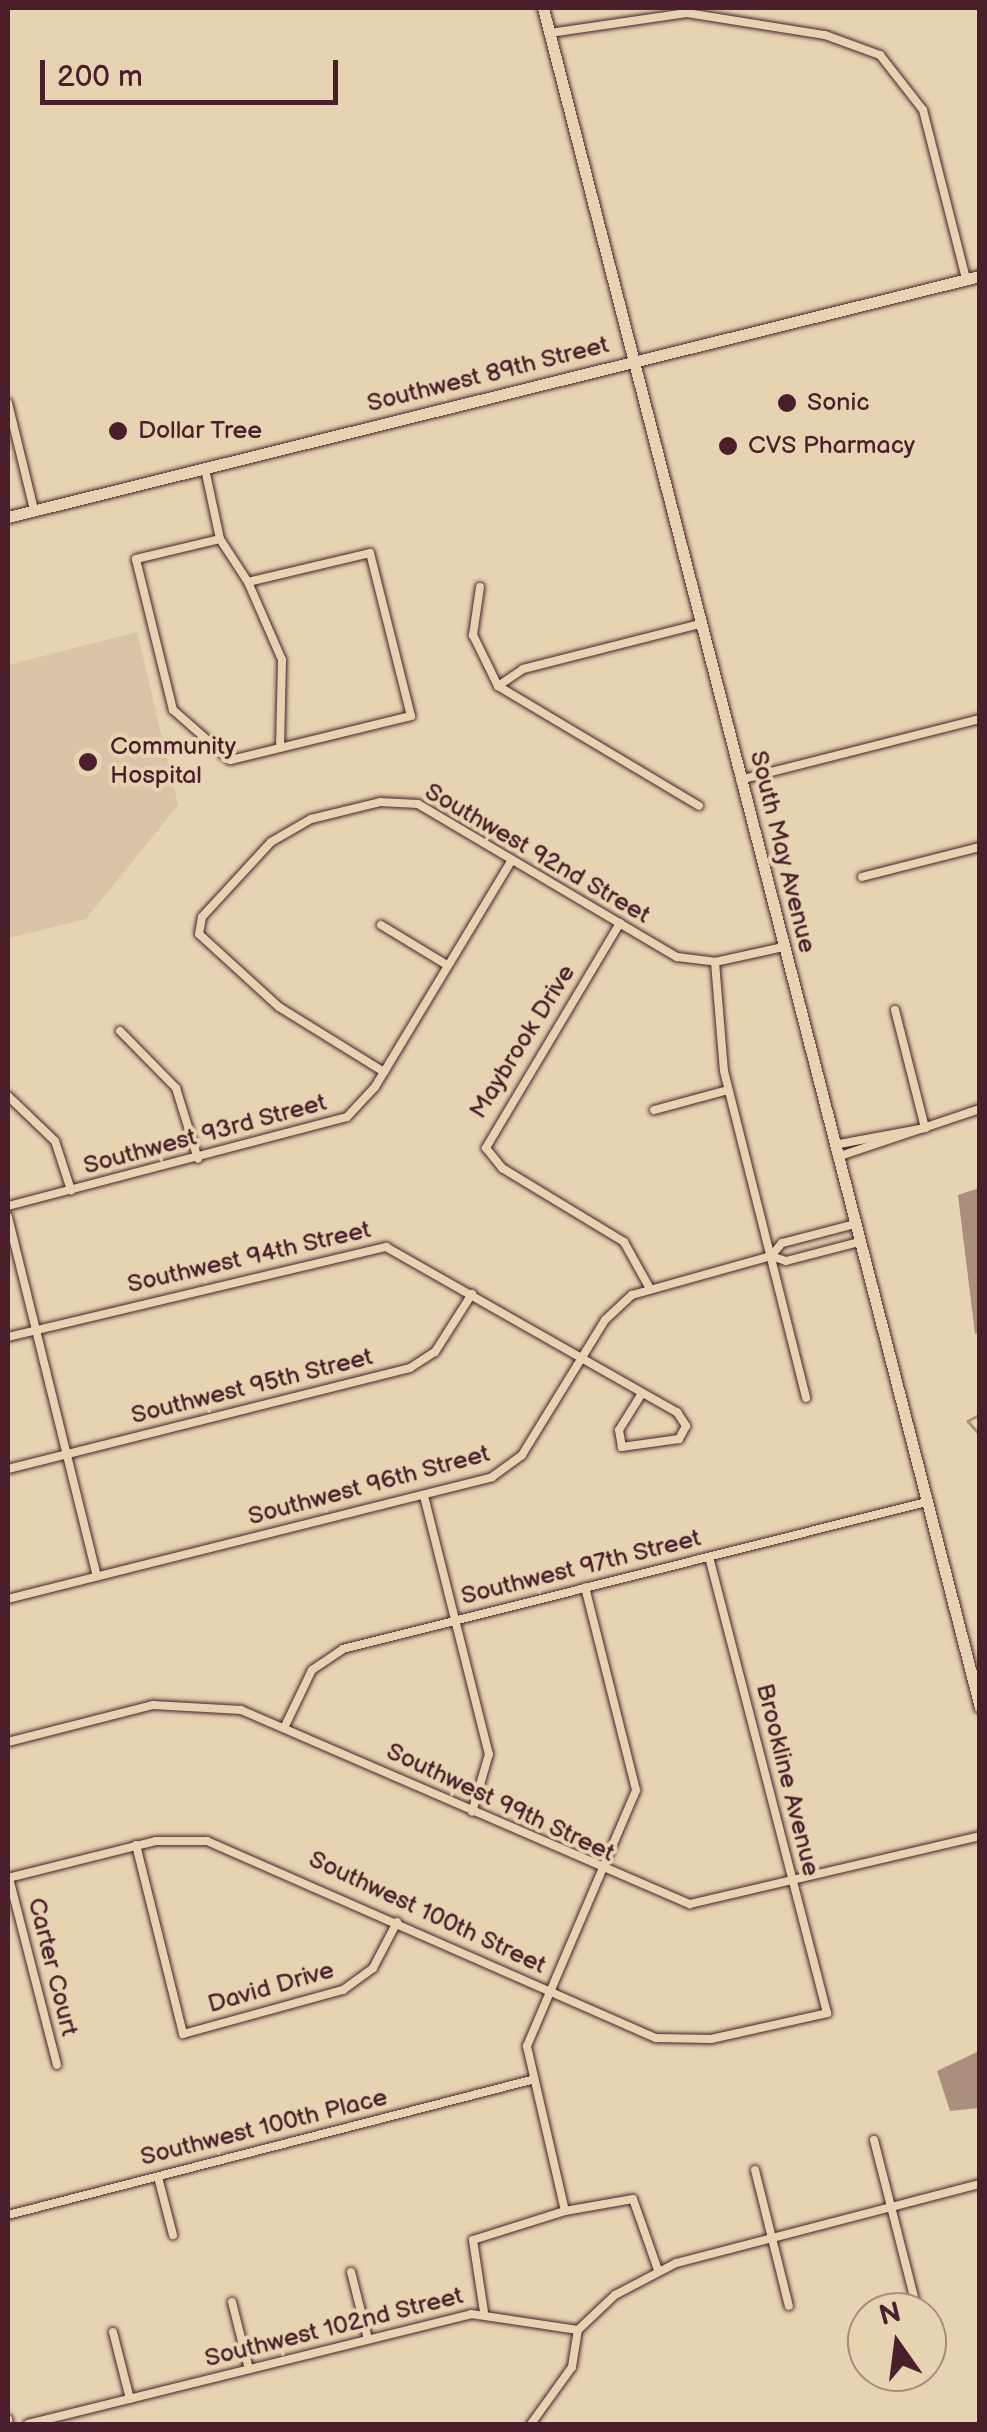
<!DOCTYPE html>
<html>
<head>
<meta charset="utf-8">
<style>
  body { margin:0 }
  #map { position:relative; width:987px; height:2432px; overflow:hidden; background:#e6d3b1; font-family:"Balsamiq Sans",sans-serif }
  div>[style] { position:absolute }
  .built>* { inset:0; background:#d9c4a6 }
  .water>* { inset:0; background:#aa8e7e }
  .stream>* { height:2.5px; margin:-1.25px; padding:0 1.25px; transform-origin:1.25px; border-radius:1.25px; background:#aa8e7e }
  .roads { filter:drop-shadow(0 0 2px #4a1f2b) drop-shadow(0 0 2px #4a1f2b) }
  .minor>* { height:8px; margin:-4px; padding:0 4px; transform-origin:4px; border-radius:4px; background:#e6d3b1 }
  .secondary>* { height:11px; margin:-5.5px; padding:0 5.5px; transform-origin:5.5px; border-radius:5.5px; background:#e6d3b1 }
  .dots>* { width:28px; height:28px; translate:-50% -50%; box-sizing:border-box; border:5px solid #e6d3b1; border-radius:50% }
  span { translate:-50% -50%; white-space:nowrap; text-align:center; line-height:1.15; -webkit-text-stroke:8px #e6d3b1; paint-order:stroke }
  .street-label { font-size:25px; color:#4a1f2b }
  .poi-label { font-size:25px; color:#4a1f2b }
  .left { translate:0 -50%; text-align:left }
  .frame { position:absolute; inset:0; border:10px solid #4a1f2b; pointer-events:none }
  .north { position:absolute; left:847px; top:2292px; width:100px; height:100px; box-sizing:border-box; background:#e6d3b1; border:2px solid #a88b7b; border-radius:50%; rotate:346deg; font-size:28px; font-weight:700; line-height:40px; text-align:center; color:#4a1f2b }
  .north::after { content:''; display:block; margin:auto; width:35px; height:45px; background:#4a1f2b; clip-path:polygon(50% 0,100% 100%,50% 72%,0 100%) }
  .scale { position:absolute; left:40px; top:60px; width:298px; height:45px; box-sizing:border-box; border:5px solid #4a1f2b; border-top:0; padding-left:12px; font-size:30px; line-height:35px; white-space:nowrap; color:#4a1f2b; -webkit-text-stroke:8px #e6d3b1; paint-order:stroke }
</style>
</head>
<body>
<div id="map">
  <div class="built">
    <div style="clip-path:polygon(137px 632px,178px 805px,86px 919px,8px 938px,8px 665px)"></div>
  </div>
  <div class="water">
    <div style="clip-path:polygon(979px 1188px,980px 1333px,975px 1334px,958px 1195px)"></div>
    <div style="clip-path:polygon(979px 2051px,979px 2108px,950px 2111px,937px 2071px)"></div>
  </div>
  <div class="stream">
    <div style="left:980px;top:1415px;width:13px;rotate:153deg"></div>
    <div style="left:968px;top:1421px;width:18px;rotate:49deg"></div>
  </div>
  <div class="roads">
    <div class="minor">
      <div style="left:550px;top:33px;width:138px;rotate:-8.3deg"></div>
      <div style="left:687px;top:13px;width:140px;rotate:9.1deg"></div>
      <div style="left:825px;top:35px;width:59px;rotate:20deg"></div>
      <div style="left:880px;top:55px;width:70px;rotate:52deg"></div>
      <div style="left:923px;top:110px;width:174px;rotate:75.7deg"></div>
      <div style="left:8px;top:403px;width:110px;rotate:76.3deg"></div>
      <div style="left:205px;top:469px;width:72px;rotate:77.9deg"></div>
      <div style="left:220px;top:539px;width:51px;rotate:56.9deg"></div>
      <div style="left:248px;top:582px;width:125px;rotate:-13.4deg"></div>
      <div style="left:370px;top:553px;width:168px;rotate:75.9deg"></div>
      <div style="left:411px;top:716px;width:186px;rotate:166.3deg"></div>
      <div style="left:230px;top:760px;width:76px;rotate:-138.7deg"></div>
      <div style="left:173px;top:710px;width:155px;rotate:-103.8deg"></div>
      <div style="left:136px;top:559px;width:86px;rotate:-13.4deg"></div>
      <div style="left:248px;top:582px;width:85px;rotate:66.4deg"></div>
      <div style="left:282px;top:660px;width:88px;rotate:91.3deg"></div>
      <div style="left:480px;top:587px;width:49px;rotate:98.3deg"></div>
      <div style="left:473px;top:635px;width:57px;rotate:63.9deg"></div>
      <div style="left:498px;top:686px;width:234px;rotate:30.8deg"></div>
      <div style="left:498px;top:686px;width:30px;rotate:-34deg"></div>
      <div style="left:523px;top:669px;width:182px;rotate:-14.3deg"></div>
      <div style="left:740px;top:780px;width:248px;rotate:-14.3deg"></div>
      <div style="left:862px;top:877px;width:122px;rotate:-14.3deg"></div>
      <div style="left:620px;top:923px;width:262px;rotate:120.8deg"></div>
      <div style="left:486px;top:1148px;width:26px;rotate:51deg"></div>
      <div style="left:502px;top:1168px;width:143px;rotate:31.2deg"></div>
      <div style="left:624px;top:1242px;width:51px;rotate:60.9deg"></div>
      <div style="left:381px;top:925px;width:77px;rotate:31.2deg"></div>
      <div style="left:715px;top:962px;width:109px;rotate:85.3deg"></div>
      <div style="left:724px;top:1071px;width:337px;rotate:75.9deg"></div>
      <div style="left:895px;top:1010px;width:122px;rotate:75.7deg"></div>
      <div style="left:120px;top:1031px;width:80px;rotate:45.5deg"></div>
      <div style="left:176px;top:1088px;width:74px;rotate:72.8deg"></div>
      <div style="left:384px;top:1072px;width:123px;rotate:-148.2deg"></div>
      <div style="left:279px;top:1007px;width:108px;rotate:-137.6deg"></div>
      <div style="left:199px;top:934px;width:17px;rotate:-80deg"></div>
      <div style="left:202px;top:917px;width:102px;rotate:-47.4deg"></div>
      <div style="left:271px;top:842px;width:46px;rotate:-29.9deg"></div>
      <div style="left:311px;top:819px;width:71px;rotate:-13.8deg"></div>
      <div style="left:380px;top:802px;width:38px;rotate:3deg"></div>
      <div style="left:418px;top:804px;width:301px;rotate:30.6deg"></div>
      <div style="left:677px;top:957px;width:38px;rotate:7deg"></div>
      <div style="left:715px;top:962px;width:70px;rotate:-12.4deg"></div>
      <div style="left:8px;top:1096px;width:65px;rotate:43.8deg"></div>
      <div style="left:55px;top:1141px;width:52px;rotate:71.9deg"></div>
      <div style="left:654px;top:1110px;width:77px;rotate:-15.1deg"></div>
      <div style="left:834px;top:1145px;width:93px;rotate:-10.6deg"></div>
      <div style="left:837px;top:1157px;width:151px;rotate:-18.6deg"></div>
      <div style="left:8px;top:1206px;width:350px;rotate:-14.7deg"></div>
      <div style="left:347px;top:1117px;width:41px;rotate:-47deg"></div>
      <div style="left:375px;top:1087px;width:265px;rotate:-58.9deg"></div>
      <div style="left:8px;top:1217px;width:370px;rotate:76.1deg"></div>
      <div style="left:771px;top:1256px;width:17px;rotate:-50deg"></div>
      <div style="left:782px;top:1243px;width:75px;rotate:-14.6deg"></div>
      <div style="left:8px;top:1337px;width:389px;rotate:-13.4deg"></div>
      <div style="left:386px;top:1247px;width:335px;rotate:29.6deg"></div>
      <div style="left:677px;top:1412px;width:17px;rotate:57deg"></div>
      <div style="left:686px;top:1426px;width:15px;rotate:118deg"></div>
      <div style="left:679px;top:1439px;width:58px;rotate:172deg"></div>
      <div style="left:622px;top:1447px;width:17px;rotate:-100deg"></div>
      <div style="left:619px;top:1430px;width:40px;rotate:-58deg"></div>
      <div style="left:8px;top:1469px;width:414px;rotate:-14.1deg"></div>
      <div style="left:410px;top:1368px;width:30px;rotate:-33deg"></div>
      <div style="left:435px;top:1352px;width:69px;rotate:-57.5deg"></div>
      <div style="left:424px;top:1496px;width:266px;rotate:75.9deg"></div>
      <div style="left:489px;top:1754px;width:60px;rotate:106.3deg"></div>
      <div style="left:8px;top:1599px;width:499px;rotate:-14.1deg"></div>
      <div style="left:492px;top:1477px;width:37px;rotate:-36deg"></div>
      <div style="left:522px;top:1455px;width:158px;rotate:-58.4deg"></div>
      <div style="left:605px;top:1320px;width:37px;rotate:-43deg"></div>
      <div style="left:632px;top:1295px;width:144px;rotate:-15.7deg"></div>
      <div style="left:771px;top:1256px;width:16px;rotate:18deg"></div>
      <div style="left:786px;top:1261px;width:75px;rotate:-14.6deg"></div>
      <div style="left:285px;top:1726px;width:62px;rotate:-64.3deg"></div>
      <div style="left:312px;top:1670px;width:37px;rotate:-34deg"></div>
      <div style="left:343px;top:1649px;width:601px;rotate:-14.15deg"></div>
      <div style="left:8px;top:1742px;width:150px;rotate:-14.3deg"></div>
      <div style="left:153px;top:1705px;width:88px;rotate:3.3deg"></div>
      <div style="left:241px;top:1710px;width:489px;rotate:23.4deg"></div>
      <div style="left:690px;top:1904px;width:298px;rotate:-13.2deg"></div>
      <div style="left:136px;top:1845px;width:195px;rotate:76deg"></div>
      <div style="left:183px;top:2034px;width:166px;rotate:-15.4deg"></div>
      <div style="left:343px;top:1990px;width:37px;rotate:-36deg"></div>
      <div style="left:373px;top:1968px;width:52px;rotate:-62.4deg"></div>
      <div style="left:8px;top:1878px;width:153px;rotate:-14deg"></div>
      <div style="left:156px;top:1841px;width:51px"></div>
      <div style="left:207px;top:1841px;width:490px;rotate:23.7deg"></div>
      <div style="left:656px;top:2038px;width:55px;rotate:1deg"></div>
      <div style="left:711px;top:2039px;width:119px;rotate:-12.6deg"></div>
      <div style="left:827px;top:2013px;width:471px;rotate:-104.5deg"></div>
      <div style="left:9px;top:1878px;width:193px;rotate:75.6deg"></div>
      <div style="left:874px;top:2140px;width:178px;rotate:75.7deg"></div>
      <div style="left:755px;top:2170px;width:140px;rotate:76deg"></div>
      <div style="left:158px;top:2177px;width:60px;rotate:75.5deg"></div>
      <div style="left:565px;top:2211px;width:169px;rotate:-103deg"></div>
      <div style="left:527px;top:2046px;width:278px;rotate:-66.9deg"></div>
      <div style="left:636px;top:1790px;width:209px;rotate:-104.1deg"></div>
      <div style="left:8px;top:2215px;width:540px;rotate:-14.47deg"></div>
      <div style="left:351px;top:2272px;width:69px;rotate:75.8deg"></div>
      <div style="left:232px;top:2302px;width:69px;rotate:75.8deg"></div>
      <div style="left:484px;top:2312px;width:73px;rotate:-98.7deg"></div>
      <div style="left:473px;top:2240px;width:96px;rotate:-17.5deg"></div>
      <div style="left:565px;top:2211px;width:69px;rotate:-10deg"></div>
      <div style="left:633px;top:2199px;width:75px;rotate:70.6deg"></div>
      <div style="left:113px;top:2332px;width:69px;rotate:75.8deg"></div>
      <div style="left:927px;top:2350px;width:12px;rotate:76deg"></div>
      <div style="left:8px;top:2419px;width:5px;rotate:79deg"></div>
      <div style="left:28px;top:2424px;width:456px;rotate:-13.9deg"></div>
      <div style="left:471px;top:2314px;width:108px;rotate:8.5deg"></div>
      <div style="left:578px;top:2330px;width:51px;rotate:-43.4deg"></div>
      <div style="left:615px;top:2295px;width:69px;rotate:-27.7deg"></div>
      <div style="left:676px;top:2263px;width:314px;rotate:-14.6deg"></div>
      <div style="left:531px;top:2424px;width:70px;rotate:-54.3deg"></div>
      <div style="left:572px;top:2367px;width:37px;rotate:-81deg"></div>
    </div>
    <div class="secondary">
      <div style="left:543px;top:8px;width:1754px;rotate:75.58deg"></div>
      <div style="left:8px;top:517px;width:1001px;rotate:-13.93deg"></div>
    </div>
  </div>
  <div class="dots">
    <div style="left:787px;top:403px;background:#4a1f2b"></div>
    <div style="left:118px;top:431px;background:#4a1f2b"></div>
    <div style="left:728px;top:446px;background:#4a1f2b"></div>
    <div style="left:88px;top:762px;background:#4a1f2b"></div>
  </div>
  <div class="street-label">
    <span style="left:488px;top:375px;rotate:-14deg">Southwest 89th Street</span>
    <span style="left:782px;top:852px;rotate:76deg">South May Avenue</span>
    <span style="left:537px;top:854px;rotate:30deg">Southwest 92nd Street</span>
    <span style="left:523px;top:1042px;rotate:-58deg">Maybrook Drive</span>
    <span style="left:205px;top:1135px;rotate:-15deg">Southwest 93rd Street</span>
    <span style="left:249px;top:1258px;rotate:-13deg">Southwest 94th Street</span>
    <span style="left:252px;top:1387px;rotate:-14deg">Southwest 95th Street</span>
    <span style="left:369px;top:1486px;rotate:-15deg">Southwest 96th Street</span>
    <span style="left:581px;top:1568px;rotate:-14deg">Southwest 97th Street</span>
    <span style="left:787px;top:1780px;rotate:76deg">Brookline Avenue</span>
    <span style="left:500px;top:1803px;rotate:25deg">Southwest 99th Street</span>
    <span style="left:427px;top:1913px;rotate:25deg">Southwest 100th Street</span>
    <span style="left:52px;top:1967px;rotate:76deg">Carter Court</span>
    <span style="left:271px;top:1988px;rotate:-16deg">David Drive</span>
    <span style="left:264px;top:2128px;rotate:-14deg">Southwest 100th Place</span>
    <span style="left:334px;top:2328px;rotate:-14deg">Southwest 102nd Street</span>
  </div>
  <div class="poi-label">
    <span class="left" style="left:807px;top:403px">Sonic</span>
    <span class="left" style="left:138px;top:431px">Dollar Tree</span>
    <span class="left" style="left:748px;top:446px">CVS Pharmacy</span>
    <span class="left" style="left:110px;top:762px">Community<br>Hospital</span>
  </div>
  <div class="frame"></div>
  <div class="north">N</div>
  <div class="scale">200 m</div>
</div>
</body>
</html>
